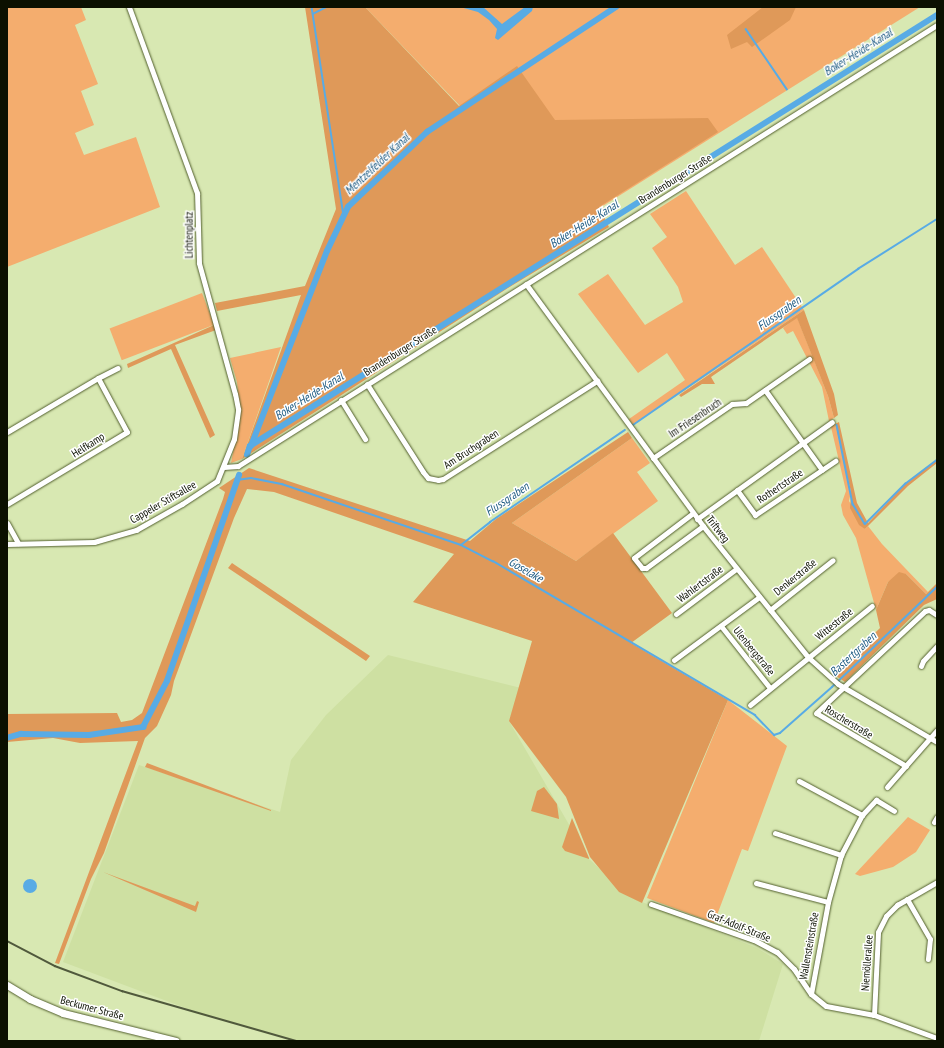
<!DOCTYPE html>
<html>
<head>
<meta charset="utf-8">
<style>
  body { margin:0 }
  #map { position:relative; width:944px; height:1048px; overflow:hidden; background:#d8e8b2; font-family:"PT Sans Narrow",sans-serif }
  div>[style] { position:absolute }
  .built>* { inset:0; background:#cee0a2 }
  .green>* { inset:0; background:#f4ad6e; transform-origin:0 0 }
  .forest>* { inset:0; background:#df9959 }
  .water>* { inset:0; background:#58abe5 }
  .round { border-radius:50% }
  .stream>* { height:1.5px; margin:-0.75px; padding:0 0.75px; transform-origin:0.75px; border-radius:0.75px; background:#58abe5 }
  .canal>* { height:5.5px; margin:-2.75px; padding:0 2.75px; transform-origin:2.75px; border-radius:2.75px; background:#58abe5 }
  .roads { filter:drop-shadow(0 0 1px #525f2e) drop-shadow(0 0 1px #525f2e) }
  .street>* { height:5px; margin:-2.5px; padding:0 2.5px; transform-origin:2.5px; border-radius:2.5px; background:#fff }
  .secondary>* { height:7px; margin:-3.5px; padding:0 3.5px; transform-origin:3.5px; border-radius:3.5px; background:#fff }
  .rail>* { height:1.5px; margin:-0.75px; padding:0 0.75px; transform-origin:0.75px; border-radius:0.75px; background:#50593c }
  span { translate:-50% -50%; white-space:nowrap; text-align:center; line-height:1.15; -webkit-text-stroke:3px #fff; paint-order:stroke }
  .street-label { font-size:11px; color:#0b1000 }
  .water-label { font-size:12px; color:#215d84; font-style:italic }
  .frame { position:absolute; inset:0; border:8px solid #0b1000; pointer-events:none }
</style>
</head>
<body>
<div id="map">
  <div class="built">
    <div style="clip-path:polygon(388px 655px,521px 688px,509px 721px,589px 859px,632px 898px,757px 948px,783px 964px,759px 1041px,297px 1041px,196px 1012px,63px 962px,139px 765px,280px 812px,291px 760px,326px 715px)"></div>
  </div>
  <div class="green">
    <div style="clip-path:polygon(7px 7px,81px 7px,86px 20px,75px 25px,98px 84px,81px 91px,94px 125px,75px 133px,84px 155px,136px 137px,160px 207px,7px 267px)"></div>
    <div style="clip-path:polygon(365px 7px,920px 7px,598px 209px,460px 106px)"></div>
    <div style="clip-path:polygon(686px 191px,735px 265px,762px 247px,804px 310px,633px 425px,629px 419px,685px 380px,667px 353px,638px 373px,578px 294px,608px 274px,645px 325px,683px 302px,678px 287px,652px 248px,667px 237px,650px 214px)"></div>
    <div style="left:202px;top:293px;width:34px;height:99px;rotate:69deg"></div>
    <div style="clip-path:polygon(797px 317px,828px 396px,834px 418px,829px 421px,822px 387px,793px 331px,787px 334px,783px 328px)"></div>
    <div style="clip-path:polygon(281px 347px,242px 459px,231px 463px,240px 416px,237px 382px,230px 358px)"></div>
    <div style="clip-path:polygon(835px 424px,851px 492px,849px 501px,865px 529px,868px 526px,882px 544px,928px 592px,926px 594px,906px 574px,888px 582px,876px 610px,856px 538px,843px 515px,841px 505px,846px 491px,831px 427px)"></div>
    <div style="clip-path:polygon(632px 438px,650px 463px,637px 472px,658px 501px,576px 561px,512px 523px)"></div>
    <div style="clip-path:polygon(728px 700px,787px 746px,748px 851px,742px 849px,714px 923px,647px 898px)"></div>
    <div style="clip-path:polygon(908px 817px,930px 830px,916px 852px,893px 867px,860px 876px,855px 874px)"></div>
  </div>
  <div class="forest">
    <div style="clip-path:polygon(305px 7px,365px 7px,459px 106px,517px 66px,555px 120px,708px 118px,718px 132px,599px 207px,609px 227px,508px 288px,242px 459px,301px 295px,217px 311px,215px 303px,305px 286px,336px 209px)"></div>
    <div style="clip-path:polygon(763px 7px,796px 7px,790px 20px,752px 47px,747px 42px,731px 49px,727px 35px)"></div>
    <div style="clip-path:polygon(804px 310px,834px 394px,838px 415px,834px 418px,828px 396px,797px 318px,711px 377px,715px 384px,702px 384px,681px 397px,679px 395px)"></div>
    <div style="clip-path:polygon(214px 325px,216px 330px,175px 345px,215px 435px,210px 438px,171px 349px,128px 368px,127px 364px)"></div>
    <div style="clip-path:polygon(839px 422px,857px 503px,868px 523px,905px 484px,937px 460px,937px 463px,908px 486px,865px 529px,859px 525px,850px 508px,851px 492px,835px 424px)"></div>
    <div style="clip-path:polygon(628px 432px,632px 438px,512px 523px,576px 561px,613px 533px,672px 613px,631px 643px,728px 700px,642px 903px,619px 892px,590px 857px,566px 797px,509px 721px,532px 641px,413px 602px,454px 554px,274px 492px,247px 489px,234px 518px,174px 681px,171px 695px,157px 726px,145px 738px,104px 853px,91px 879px,59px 964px,55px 963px,138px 741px,80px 743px,53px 738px,7px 742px,7px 714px,117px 713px,121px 722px,132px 720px,142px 713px,223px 499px,225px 492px,219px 488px,249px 468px,470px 541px,496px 519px)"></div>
    <div style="clip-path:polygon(232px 563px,309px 615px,370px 656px,366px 661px,228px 568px)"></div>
    <div style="clip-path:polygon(899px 572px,906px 574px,926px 594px,937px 583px,937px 599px,924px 605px,845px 682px,833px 674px,880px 628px,876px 610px,888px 582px)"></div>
    <div style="clip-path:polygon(147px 763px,271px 810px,271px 811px,145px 767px)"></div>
    <div style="clip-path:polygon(544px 787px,557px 804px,559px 819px,531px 811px,537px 791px)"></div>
    <div style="clip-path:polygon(572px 818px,589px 858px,589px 859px,565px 851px,562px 847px)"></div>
    <div style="clip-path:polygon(103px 872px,195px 906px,197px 901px,199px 902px,196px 912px)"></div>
  </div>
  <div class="water">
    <div style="clip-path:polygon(460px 7px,483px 7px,502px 24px,525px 7px,533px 7px,532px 11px,498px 40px,495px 38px,497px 29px,489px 20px,478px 12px)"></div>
    <div class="round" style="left:23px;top:879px;width:14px;height:14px"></div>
  </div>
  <div class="stream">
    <div style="left:312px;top:7px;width:211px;rotate:81.3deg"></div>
    <div style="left:313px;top:14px;width:16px;rotate:-27deg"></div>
    <div style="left:746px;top:29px;width:73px;rotate:55.7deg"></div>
    <div style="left:633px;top:425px;width:274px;rotate:-34.7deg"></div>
    <div style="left:858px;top:269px;width:93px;rotate:-32.3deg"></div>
    <div style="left:837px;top:425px;width:81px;rotate:78.6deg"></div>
    <div style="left:853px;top:504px;width:23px;rotate:59deg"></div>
    <div style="left:865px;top:524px;width:57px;rotate:-45deg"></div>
    <div style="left:905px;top:484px;width:40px;rotate:-37deg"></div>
    <div style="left:237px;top:480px;width:14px;rotate:-8deg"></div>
    <div style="left:251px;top:478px;width:32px;rotate:11deg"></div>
    <div style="left:282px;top:484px;width:189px;rotate:18.8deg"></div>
    <div style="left:461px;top:545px;width:36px;rotate:27deg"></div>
    <div style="left:493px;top:561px;width:304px;rotate:30.4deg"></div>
    <div style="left:755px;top:715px;width:28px;rotate:46deg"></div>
    <div style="left:774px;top:735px;width:6px;rotate:-18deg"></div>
    <div style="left:780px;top:733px;width:69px;rotate:-41.5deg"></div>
    <div style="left:832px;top:687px;width:145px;rotate:-43.6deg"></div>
    <div style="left:461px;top:545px;width:37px;rotate:-38deg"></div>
    <div style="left:490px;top:522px;width:163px;rotate:-34.3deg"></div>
  </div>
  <div class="canal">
    <div style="left:251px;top:446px;width:209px;rotate:-68.7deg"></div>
    <div style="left:327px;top:251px;width:49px;rotate:-64.5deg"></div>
    <div style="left:348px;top:207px;width:109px;rotate:-43.5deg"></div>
    <div style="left:427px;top:132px;width:227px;rotate:-33.5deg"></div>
    <div style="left:247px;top:455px;width:9px;rotate:-72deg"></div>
    <div style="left:250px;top:446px;width:811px;rotate:-32.1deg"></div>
    <div style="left:7px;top:738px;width:15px;rotate:-16deg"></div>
    <div style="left:21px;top:734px;width:68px;rotate:0.8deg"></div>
    <div style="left:89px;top:735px;width:55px;rotate:-8.4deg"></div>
    <div style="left:143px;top:727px;width:52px;rotate:-62.4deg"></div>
    <div style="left:167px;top:681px;width:218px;rotate:-70.7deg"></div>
  </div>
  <div class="roads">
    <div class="street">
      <div style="left:526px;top:284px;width:300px;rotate:53.8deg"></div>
      <div style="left:703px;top:526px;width:168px;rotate:51.3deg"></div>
      <div style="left:808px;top:657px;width:40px;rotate:42deg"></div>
      <div style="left:838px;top:684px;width:115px;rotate:30.4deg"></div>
      <div style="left:98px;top:378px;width:22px;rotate:-27deg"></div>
      <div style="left:367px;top:384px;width:104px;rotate:57.5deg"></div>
      <div style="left:423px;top:472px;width:8px;rotate:50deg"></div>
      <div style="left:428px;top:478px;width:10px;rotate:11deg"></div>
      <div style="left:438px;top:480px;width:5px;rotate:-11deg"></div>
      <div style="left:443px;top:479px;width:183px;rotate:-32.5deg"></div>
      <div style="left:765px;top:390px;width:98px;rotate:54.5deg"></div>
      <div style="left:341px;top:400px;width:46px;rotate:58.4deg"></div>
      <div style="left:7px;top:432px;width:106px;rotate:-30.7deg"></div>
      <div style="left:98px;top:378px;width:61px;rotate:61.8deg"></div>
      <div style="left:127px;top:432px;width:140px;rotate:149deg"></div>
      <div style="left:653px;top:458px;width:96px;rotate:-34.4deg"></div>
      <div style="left:732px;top:404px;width:14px;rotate:-4deg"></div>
      <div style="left:746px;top:403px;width:77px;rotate:-34.9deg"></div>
      <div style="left:224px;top:467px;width:14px;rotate:-4deg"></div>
      <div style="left:238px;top:466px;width:826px;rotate:-32.25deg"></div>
      <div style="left:737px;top:490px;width:31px;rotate:54deg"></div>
      <div style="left:755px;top:515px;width:97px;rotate:-34deg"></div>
      <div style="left:693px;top:513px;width:74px;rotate:142.7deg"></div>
      <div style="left:634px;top:558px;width:13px;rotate:51deg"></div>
      <div style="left:642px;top:568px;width:4px"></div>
      <div style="left:646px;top:568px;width:71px;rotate:-36.4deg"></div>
      <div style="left:697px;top:519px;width:166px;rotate:-35.7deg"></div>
      <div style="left:7px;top:523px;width:23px;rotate:61deg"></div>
      <div style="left:7px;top:544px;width:87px;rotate:-1.3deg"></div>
      <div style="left:94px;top:542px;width:44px;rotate:-15.9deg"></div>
      <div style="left:136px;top:530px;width:53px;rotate:-29.5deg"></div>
      <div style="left:182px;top:504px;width:42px;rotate:-33.3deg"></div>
      <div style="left:217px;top:481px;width:45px;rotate:-68deg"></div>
      <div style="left:234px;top:439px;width:30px;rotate:-82deg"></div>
      <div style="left:238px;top:409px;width:15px;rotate:-101deg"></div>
      <div style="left:235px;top:394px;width:136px;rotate:-105.4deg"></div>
      <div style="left:199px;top:263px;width:70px;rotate:-91.6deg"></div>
      <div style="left:197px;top:193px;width:198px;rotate:-110.1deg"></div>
      <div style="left:770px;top:610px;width:80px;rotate:-38.4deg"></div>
      <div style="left:676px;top:614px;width:75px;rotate:-36.9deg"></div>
      <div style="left:721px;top:626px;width:79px;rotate:51.7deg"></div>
      <div style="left:674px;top:660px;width:106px;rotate:-36.5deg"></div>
      <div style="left:921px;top:666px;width:5px;rotate:-68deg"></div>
      <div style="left:923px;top:661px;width:21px;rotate:-47deg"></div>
      <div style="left:750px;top:705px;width:157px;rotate:-39.1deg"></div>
      <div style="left:906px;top:766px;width:104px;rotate:-149.5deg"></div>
      <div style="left:816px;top:713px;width:149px;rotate:-43.1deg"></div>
      <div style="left:925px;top:611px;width:4px;rotate:-14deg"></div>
      <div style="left:929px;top:610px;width:9px;rotate:32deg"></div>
      <div style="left:799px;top:781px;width:72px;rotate:28.4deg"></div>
      <div style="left:887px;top:787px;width:76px;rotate:-48.7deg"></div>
      <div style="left:934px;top:822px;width:6px;rotate:-59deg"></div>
      <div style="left:775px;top:833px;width:70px;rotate:18.4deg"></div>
      <div style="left:756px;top:883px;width:74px;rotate:14.8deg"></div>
      <div style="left:907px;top:899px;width:46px;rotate:60.1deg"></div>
      <div style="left:930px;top:939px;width:20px;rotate:96deg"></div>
      <div style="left:651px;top:904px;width:109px;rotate:19.3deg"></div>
      <div style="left:754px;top:940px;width:26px;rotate:28deg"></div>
      <div style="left:777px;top:952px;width:24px;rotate:45deg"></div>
      <div style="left:794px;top:969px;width:30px;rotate:56deg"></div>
      <div style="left:811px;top:994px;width:19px;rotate:39deg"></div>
      <div style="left:826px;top:1006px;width:49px;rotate:10.6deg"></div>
      <div style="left:874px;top:1015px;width:67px;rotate:20.1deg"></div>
      <div style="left:811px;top:994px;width:94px;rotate:-79.5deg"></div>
      <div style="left:828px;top:902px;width:49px;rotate:-74.5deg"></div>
      <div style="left:841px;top:855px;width:45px;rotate:-62.3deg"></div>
      <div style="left:862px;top:815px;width:21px;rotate:-47deg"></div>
      <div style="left:876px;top:800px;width:21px;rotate:31deg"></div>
      <div style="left:874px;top:1015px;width:83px;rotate:-87.2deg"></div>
      <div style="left:878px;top:932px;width:18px;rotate:-63deg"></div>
      <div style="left:886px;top:916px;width:16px;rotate:-45deg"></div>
      <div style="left:897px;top:905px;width:46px;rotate:-29.9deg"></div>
    </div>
    <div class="secondary">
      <div style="left:7px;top:985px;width:27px;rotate:31deg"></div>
      <div style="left:30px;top:999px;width:36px;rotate:23deg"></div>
      <div style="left:63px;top:1013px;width:116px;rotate:13.9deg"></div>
    </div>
  </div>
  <div class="rail">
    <div style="left:7px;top:941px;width:54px;rotate:27.5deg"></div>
    <div style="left:55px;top:966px;width:72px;rotate:20.5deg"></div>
    <div style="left:122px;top:991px;width:181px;rotate:16deg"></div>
  </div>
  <div class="street-label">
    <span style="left:675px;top:179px;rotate:-32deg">Brandenburger Straße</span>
    <span style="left:189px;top:235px;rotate:-90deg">Lichtenplatz</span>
    <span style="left:400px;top:351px;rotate:-32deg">Brandenburger Straße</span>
    <span style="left:695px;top:418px;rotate:-34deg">Im Friesenbruch</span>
    <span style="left:88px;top:445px;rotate:-32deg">Helfkamp</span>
    <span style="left:471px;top:449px;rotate:-33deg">Am Bruchgraben</span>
    <span style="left:780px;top:486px;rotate:-34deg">Rothertstraße</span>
    <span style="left:163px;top:502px;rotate:-30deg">Cappeler Stiftsallee</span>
    <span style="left:718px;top:529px;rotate:52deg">Triftweg</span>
    <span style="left:795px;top:577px;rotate:-39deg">Denkerstraße</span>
    <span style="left:700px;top:584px;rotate:-37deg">Wahlertstraße</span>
    <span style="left:834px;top:624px;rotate:-39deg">Wittestraße</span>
    <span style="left:754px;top:651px;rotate:51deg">Ulenbergstraße</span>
    <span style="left:849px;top:722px;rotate:31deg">Roscherstraße</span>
    <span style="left:739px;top:926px;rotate:22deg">Graf-Adolf-Straße</span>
    <span style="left:809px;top:946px;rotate:-80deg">Wallensteinstraße</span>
    <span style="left:867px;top:963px;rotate:-86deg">Niemöllerallee</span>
    <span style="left:92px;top:1008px;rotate:15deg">Beckumer Straße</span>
  </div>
  <div class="water-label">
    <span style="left:858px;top:52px;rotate:-32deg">Boker-Heide-Kanal</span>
    <span style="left:377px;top:164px;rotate:-43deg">Mentzelfelder Kanal</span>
    <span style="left:584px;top:224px;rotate:-32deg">Boker-Heide-Kanal</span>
    <span style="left:779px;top:313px;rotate:-35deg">Flussgraben</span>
    <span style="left:309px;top:396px;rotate:-32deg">Boker-Heide-Kanal</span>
    <span style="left:507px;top:499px;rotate:-34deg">Flussgraben</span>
    <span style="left:526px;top:570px;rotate:30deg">Goselake</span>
    <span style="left:853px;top:654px;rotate:-43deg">Bastertgraben</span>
  </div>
  <div class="frame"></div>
</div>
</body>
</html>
